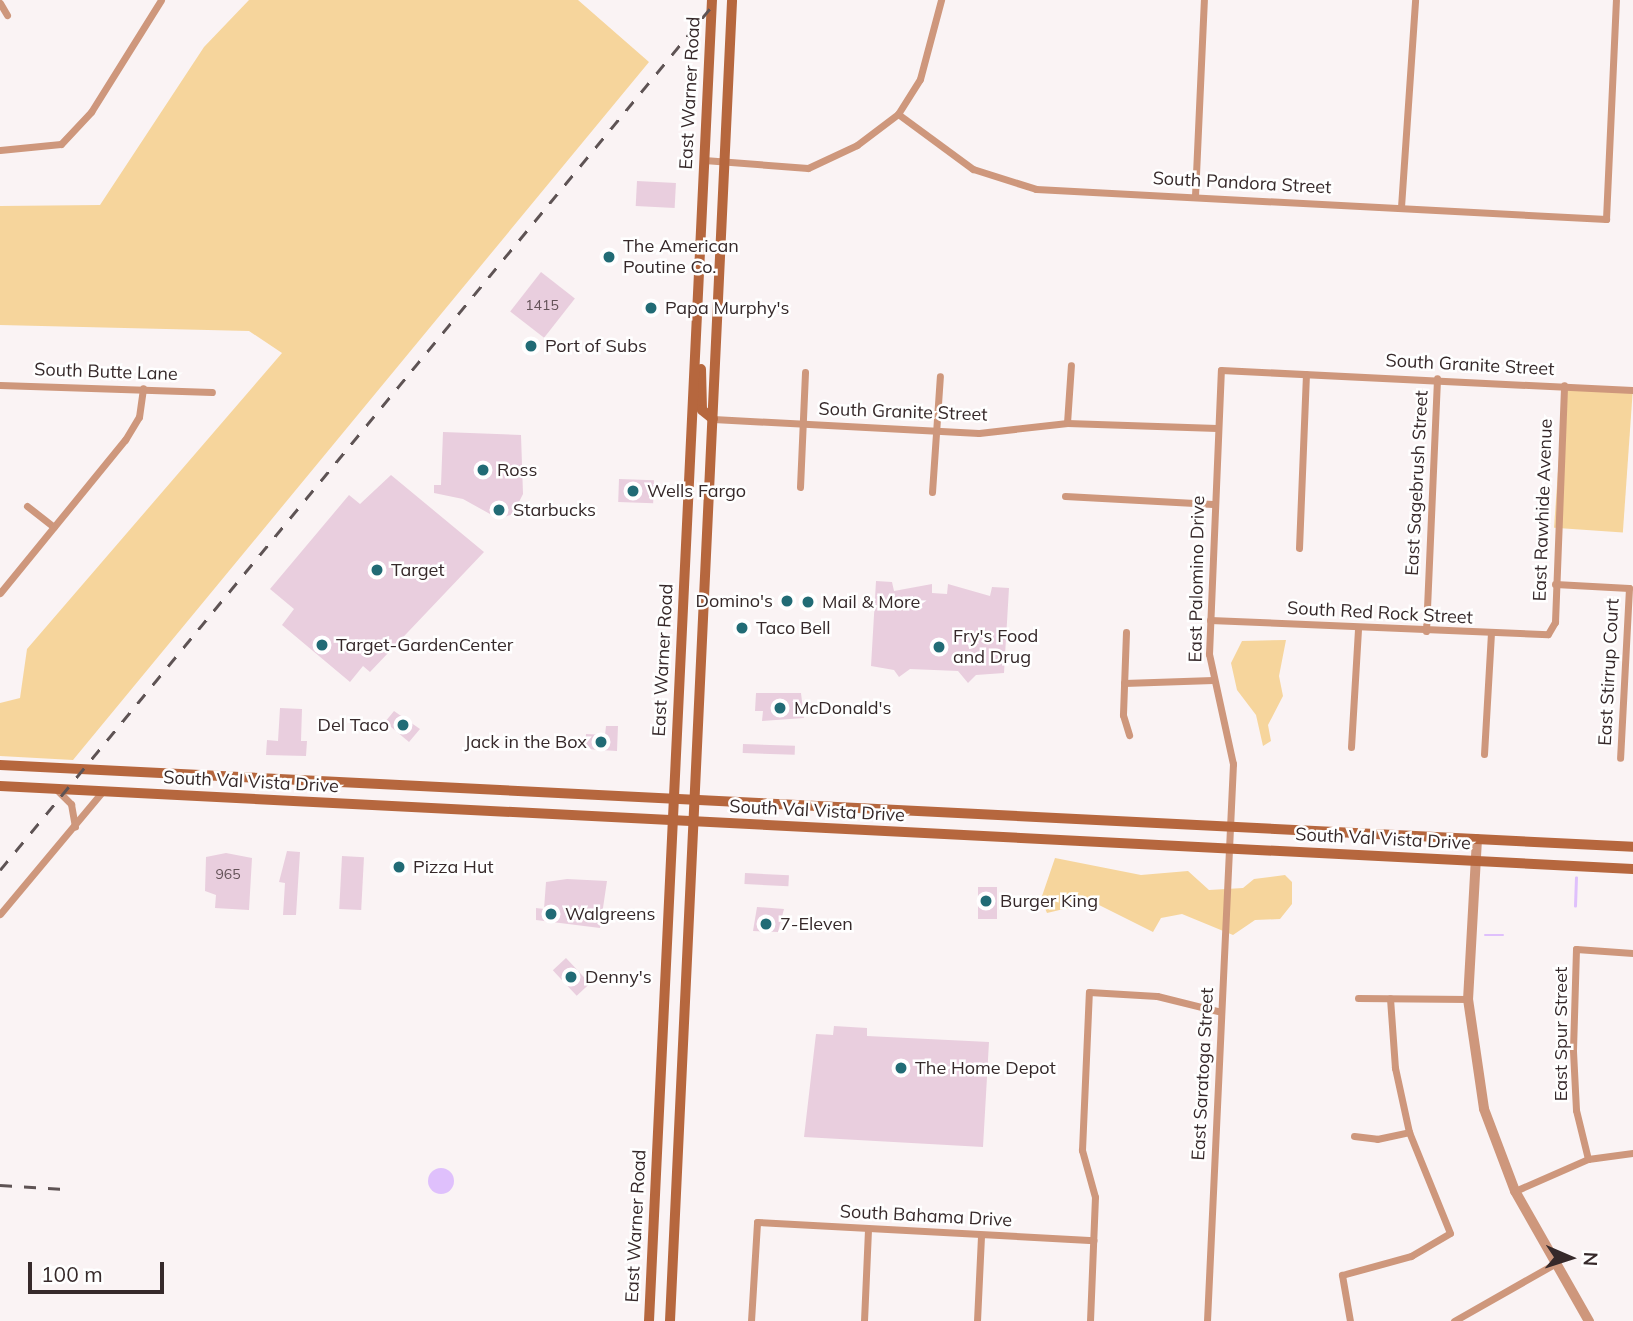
<!DOCTYPE html>
<html>
<head>
<meta charset="utf-8">
<style>
	body { margin:0 }
	#map { position:relative; width:1633px; height:1321px; overflow:hidden; background:#faf3f4; font-family:Mulish,sans-serif }
	div>[style] { position:absolute }
	[style*='--x'] { left:calc(var(--x)*1px); top:calc(var(--y)*1px); width:calc(var(--w)*1px); rotate:calc(var(--a)*1deg) }
	.green>* { inset:0; background:#f6d59c; transform-origin:0 0 }
	.water>* { inset:0; background:#dfc0fc }
	.round { border-radius:50% }
	.stream>* { height:2.5px; margin:-1.25px; padding:0 1.25px; transform-origin:1.25px; border-radius:1.25px; background:#dfc0fc }
	.building>* { inset:0; background:#e9cede; transform-origin:0 0 }
	.minor>* { height:7px; margin:-3.5px; padding:0 3.5px; transform-origin:3.5px; border-radius:3.5px; background:#ce977c }
	.tertiary>* { height:10px; margin:-5px; padding:0 5px; transform-origin:5px; border-radius:5px; background:#ce977c }
	.secondary>* { height:10px; margin:-5px; padding:0 5px; transform-origin:5px; border-radius:5px; background:#b6673e }
	.rail>* { height:2.5px; margin-top:-1.25px; transform-origin:0; background:repeating-linear-gradient(90deg,#5e5354 0 12px,transparent 0 24px) }
	.dots>* { width:19px; height:19px; translate:-50% -50%; box-sizing:border-box; border:4px solid #fff; border-radius:50% }
	span { translate:-50% -50%; white-space:nowrap; text-align:center; line-height:1.15; -webkit-text-stroke:5px #fff; paint-order:stroke }
	.number-label { font-size:14px; color:#635257 }
	.number-label span { -webkit-text-stroke-width:0 }
	.street-label { font-size:18px; color:#36292a }
	.poi-label { font-size:18px; color:#36292a }
	.left { translate:0 -50%; text-align:left }
	.right { translate:-100% -50%; text-align:right }
	.north { position:absolute; left:1535px; top:1223px; width:70px; height:70px; -webkit-text-stroke:5px #fff; paint-order:stroke; rotate:93deg; font-size:19px; font-weight:700; line-height:28px; text-align:center; color:#36292a }
	.north::after { content:''; display:block; margin:auto; width:24px; height:32px; background:#36292a; clip-path:polygon(50% 0,100% 100%,50% 72%,0 100%) }
	.scale { position:absolute; left:28px; top:1262px; width:136px; height:32px; box-sizing:border-box; border:4px solid #36292a; border-top:0; padding-left:9px; font-size:21px; line-height:24px; white-space:nowrap; color:#36292a; -webkit-text-stroke:5px #fff; paint-order:stroke }
</style>
</head>
<body>
<div id="map">
	<div class="green">
		<div style="clip-path:polygon(249px 0,578px 0,649px 62px,73px 760px,0 756px,0 703px,20px 698px,27px 649px,282px 353px,249px 331px,0 325px,0 206px,100px 205px,204px 47px)"></div>
		<div style="left:1564px;top:385px;width:69px;height:143px;rotate:4deg"></div>
		<div style="clip-path:polygon(1286px 640px,1279px 676px,1283px 696px,1268px 725px,1271px 741px,1263px 746px,1256px 715px,1237px 690px,1231px 663px,1242px 641px)"></div>
		<div style="clip-path:polygon(1055px 858px,1141px 875px,1188px 871px,1209px 890px,1243px 888px,1254px 879px,1285px 875px,1292px 882px,1292px 904px,1280px 919px,1255px 920px,1233px 935px,1182px 914px,1161px 918px,1153px 932px,1093px 902px,1047px 913px,1041px 899px)"></div>
	</div>
	<div class="water">
		<div class="round" style="left:428px;top:1168px;width:26px;height:26px"></div>
	</div>
	<div class="stream">
		<div style="--x:1575;--y:906;--w:28;--a:-88"></div>
		<div style="--x:1485;--y:935;--w:18;--a:0"></div>
	</div>
	<div class="building">
		<div style="left:637px;top:181px;width:39px;height:25px;rotate:3deg"></div>
		<div style="left:541px;top:272px;width:43px;height:50px;rotate:38deg"></div>
		<div style="clip-path:polygon(443px 432px,521px 435px,523px 494px,513px 514px,499px 519px,463px 499px,434px 493px,434px 485px,441px 485px)"></div>
		<div style="clip-path:polygon(391px 475px,484px 552px,370px 672px,363px 666px,350px 682px,282px 625px,294px 609px,270px 589px,349px 495px,360px 504px)"></div>
		<div style="left:619px;top:479px;width:35px;height:23px;rotate:2deg"></div>
		<div style="clip-path:polygon(876px 581px,892px 582px,894px 591px,932px 584px,932px 593px,947px 594px,948px 584px,990px 596px,992px 587px,1009px 588px,1004px 673px,976px 675px,968px 683px,958px 671px,910px 669px,899px 677px,894px 670px,871px 666px)"></div>
		<div style="clip-path:polygon(756px 693px,801px 693px,804px 718px,762px 721px,763px 711px,755px 711px)"></div>
		<div style="clip-path:polygon(280px 708px,302px 709px,301px 741px,307px 741px,306px 756px,266px 755px,267px 740px,278px 741px)"></div>
		<div style="clip-path:polygon(394px 711px,420px 729px,409px 742px,385px 722px)"></div>
		<div style="clip-path:polygon(606px 726px,618px 726px,617px 751px,585px 749px,586px 734px,605px 735px)"></div>
		<div style="left:743px;top:744px;width:52px;height:9px;rotate:2deg"></div>
		<div style="clip-path:polygon(287px 851px,300px 852px,296px 915px,283px 915px,285px 883px,279px 882px)"></div>
		<div style="clip-path:polygon(226px 853px,252px 858px,249px 910px,215px 908px,216px 895px,205px 891px,206px 857px)"></div>
		<div style="left:342px;top:856px;width:22px;height:53px;rotate:3deg"></div>
		<div style="left:745px;top:873px;width:44px;height:11px;rotate:3deg"></div>
		<div style="clip-path:polygon(567px 879px,607px 881px,600px 928px,536px 920px,536px 908px,544px 909px,546px 882px)"></div>
		<div style="left:978px;top:887px;width:19px;height:32px"></div>
		<div style="clip-path:polygon(757px 907px,784px 909px,778px 932px,753px 931px)"></div>
		<div style="left:566px;top:958px;width:35px;height:18px;rotate:47deg"></div>
		<div style="clip-path:polygon(834px 1026px,867px 1028px,867px 1036px,989px 1042px,983px 1147px,804px 1137px,816px 1034px,833px 1035px)"></div>
	</div>
	<div class="minor">
		<div style="--x:0;--y:3;--w:14;--a:60"></div>
		<div style="--x:898;--y:114;--w:93;--a:36.3"></div>
		<div style="--x:973;--y:169;--w:66;--a:17.6"></div>
		<div style="--x:1036;--y:189;--w:571;--a:3.01"></div>
		<div style="--x:1606;--y:219;--w:219;--a:-87.4"></div>
		<div style="--x:0;--y:150;--w:61;--a:-5.6"></div>
		<div style="--x:61;--y:144;--w:44;--a:-46.8"></div>
		<div style="--x:91;--y:112;--w:132;--a:-58"></div>
		<div style="--x:704;--y:160;--w:104;--a:4.4"></div>
		<div style="--x:808;--y:168;--w:54;--a:-25.1"></div>
		<div style="--x:857;--y:145;--w:51;--a:-37.1"></div>
		<div style="--x:898;--y:114;--w:41;--a:-57.8"></div>
		<div style="--x:920;--y:79;--w:82;--a:-75.1"></div>
		<div style="--x:1195;--y:196;--w:196;--a:-87.4"></div>
		<div style="--x:1401;--y:207;--w:207;--a:-86.1"></div>
		<div style="--x:0;--y:385;--w:212;--a:1.9"></div>
		<div style="--x:713;--y:419;--w:266;--a:3"></div>
		<div style="--x:979;--y:433;--w:89;--a:-6.5"></div>
		<div style="--x:1067;--y:423;--w:150;--a:1.9"></div>
		<div style="--x:1067;--y:423;--w:58;--a:-86.1"></div>
		<div style="--x:800;--y:487;--w:115;--a:-87.5"></div>
		<div style="--x:932;--y:492;--w:116;--a:-86.1"></div>
		<div style="--x:1065;--y:496;--w:148;--a:3.1"></div>
		<div style="--x:27;--y:506;--w:34;--a:38"></div>
		<div style="--x:1299;--y:548;--w:174;--a:-87.7"></div>
		<div style="--x:1555;--y:584;--w:74;--a:3.1"></div>
		<div style="--x:1629;--y:588;--w:170;--a:93"></div>
		<div style="--x:0;--y:593;--w:198;--a:-50.8"></div>
		<div style="--x:125;--y:440;--w:27;--a:-59"></div>
		<div style="--x:139;--y:417;--w:29;--a:-82"></div>
		<div style="--x:1210;--y:620;--w:338;--a:2.4"></div>
		<div style="--x:1548;--y:634;--w:14;--a:-60"></div>
		<div style="--x:1555;--y:622;--w:237;--a:-87.8"></div>
		<div style="--x:1426;--y:631;--w:253;--a:-87.5"></div>
		<div style="--x:1126;--y:632;--w:83;--a:92.1"></div>
		<div style="--x:1123;--y:715;--w:21;--a:73"></div>
		<div style="--x:1124;--y:683;--w:89;--a:-1.9"></div>
		<div style="--x:1351;--y:747;--w:119;--a:-86.6"></div>
		<div style="--x:1484;--y:754;--w:120;--a:-86.7"></div>
		<div style="--x:57;--y:790;--w:20;--a:45"></div>
		<div style="--x:71;--y:804;--w:23;--a:80"></div>
		<div style="--x:0;--y:914;--w:159;--a:-50.1"></div>
		<div style="--x:1358;--y:998;--w:110;--a:0.5"></div>
		<div style="--x:1354;--y:1136;--w:23;--a:7"></div>
		<div style="--x:1377;--y:1139;--w:33;--a:-12"></div>
		<div style="--x:1588;--y:1159;--w:50;--a:-103.8"></div>
		<div style="--x:1576;--y:1110;--w:60;--a:-92.9"></div>
		<div style="--x:1573;--y:1050;--w:101;--a:-88.3"></div>
		<div style="--x:1576;--y:949;--w:57;--a:4"></div>
		<div style="--x:1515;--y:1191;--w:80;--a:-23.7"></div>
		<div style="--x:1588;--y:1159;--w:45;--a:-7.6"></div>
		<div style="--x:751;--y:1321;--w:99;--a:-86.5"></div>
		<div style="--x:757;--y:1222;--w:337;--a:3.1"></div>
		<div style="--x:864;--y:1321;--w:92;--a:-87.5"></div>
		<div style="--x:977;--y:1321;--w:86;--a:-87.3"></div>
		<div style="--x:1090;--y:1321;--w:124;--a:-87.7"></div>
		<div style="--x:1095;--y:1197;--w:49;--a:-105.5"></div>
		<div style="--x:1082;--y:1150;--w:158;--a:-87.5"></div>
		<div style="--x:1089;--y:992;--w:68;--a:3.4"></div>
		<div style="--x:1157;--y:996;--w:66;--a:14"></div>
		<div style="--x:1207;--y:1321;--w:558;--a:-87.33"></div>
		<div style="--x:1233;--y:764;--w:113;--a:-102.3"></div>
		<div style="--x:1209;--y:654;--w:284;--a:-87.6"></div>
		<div style="--x:1221;--y:370;--w:412;--a:2.8"></div>
		<div style="--x:1350;--y:1321;--w:47;--a:-99.9"></div>
		<div style="--x:1342;--y:1275;--w:72;--a:-15.4"></div>
		<div style="--x:1411;--y:1256;--w:45;--a:-30.5"></div>
		<div style="--x:1450;--y:1233;--w:109;--a:-112.1"></div>
		<div style="--x:1409;--y:1132;--w:66;--a:-102.3"></div>
		<div style="--x:1395;--y:1068;--w:70;--a:-94.1"></div>
		<div style="--x:1454;--y:1321;--w:117;--a:-29.6"></div>
	</div>
	<div class="tertiary">
		<div style="--x:1477;--y:839;--w:160;--a:93.2"></div>
		<div style="--x:1468;--y:999;--w:111;--a:81.7"></div>
		<div style="--x:1484;--y:1109;--w:88;--a:69.3"></div>
		<div style="--x:1515;--y:1191;--w:150;--a:60.4"></div>
	</div>
	<div class="secondary">
		<div style="--x:701;--y:369;--w:41;--a:88.6"></div>
		<div style="--x:702;--y:410;--w:14;--a:39"></div>
		<div style="--x:0;--y:765;--w:1635;--a:2.87"></div>
		<div style="--x:0;--y:786;--w:1635;--a:2.91"></div>
		<div style="--x:649;--y:1321;--w:1323;--a:-87.27"></div>
		<div style="--x:670;--y:1321;--w:1322;--a:-87.31"></div>
	</div>
	<div class="rail">
		<div style="--x:0;--y:870;--w:1127;--a:-50.51"></div>
		<div style="--x:0;--y:1185;--w:64;--a:3.6"></div>
	</div>
	<div class="dots">
		<div style="left:609px;top:257px;background:#216b75"></div>
		<div style="left:651px;top:308px;background:#216b75"></div>
		<div style="left:531px;top:346px;background:#216b75"></div>
		<div style="left:483px;top:470px;background:#216b75"></div>
		<div style="left:633px;top:491px;background:#216b75"></div>
		<div style="left:499px;top:510px;background:#216b75"></div>
		<div style="left:377px;top:570px;background:#216b75"></div>
		<div style="left:787px;top:601px;background:#216b75"></div>
		<div style="left:808px;top:602px;background:#216b75"></div>
		<div style="left:742px;top:628px;background:#216b75"></div>
		<div style="left:322px;top:645px;background:#216b75"></div>
		<div style="left:939px;top:647px;background:#216b75"></div>
		<div style="left:780px;top:708px;background:#216b75"></div>
		<div style="left:403px;top:725px;background:#216b75"></div>
		<div style="left:601px;top:742px;background:#216b75"></div>
		<div style="left:399px;top:867px;background:#216b75"></div>
		<div style="left:986px;top:901px;background:#216b75"></div>
		<div style="left:551px;top:914px;background:#216b75"></div>
		<div style="left:766px;top:924px;background:#216b75"></div>
		<div style="left:571px;top:977px;background:#216b75"></div>
		<div style="left:901px;top:1068px;background:#216b75"></div>
	</div>
	<div class="number-label">
		<span style="left:542px;top:305px">1415</span>
		<span style="left:228px;top:874px">965</span>
	</div>
	<div class="street-label">
		<span style="left:690px;top:93px;rotate:-87deg">East Warner Road</span>
		<span style="left:1242px;top:183px;rotate:3deg">South Pandora Street</span>
		<span style="left:1470px;top:365px;rotate:3deg">South Granite Street</span>
		<span style="left:106px;top:372px;rotate:2deg">South Butte Lane</span>
		<span style="left:903px;top:412px;rotate:2deg">South Granite Street</span>
		<span style="left:1417px;top:483px;rotate:-87deg">East Sagebrush Street</span>
		<span style="left:1543px;top:510px;rotate:-88deg">East Rawhide Avenue</span>
		<span style="left:1197px;top:579px;rotate:-89deg">East Palomino Drive</span>
		<span style="left:1380px;top:613px;rotate:3deg">South Red Rock Street</span>
		<span style="left:663px;top:660px;rotate:-87deg">East Warner Road</span>
		<span style="left:1609px;top:672px;rotate:-87deg">East Stirrup Court</span>
		<span style="left:251px;top:782px;rotate:3deg">South Val Vista Drive</span>
		<span style="left:817px;top:811px;rotate:3deg">South Val Vista Drive</span>
		<span style="left:1383px;top:839px;rotate:3deg">South Val Vista Drive</span>
		<span style="left:1561px;top:1034px;rotate:-90deg">East Spur Street</span>
		<span style="left:1203px;top:1074px;rotate:-87deg">East Saratoga Street</span>
		<span style="left:926px;top:1216px;rotate:3deg">South Bahama Drive</span>
		<span style="left:636px;top:1226px;rotate:-87deg">East Warner Road</span>
	</div>
	<div class="poi-label">
		<span class="left" style="left:623px;top:257px">The American<br>Poutine Co.</span>
		<span class="left" style="left:665px;top:308px">Papa Murphy's</span>
		<span class="left" style="left:545px;top:346px">Port of Subs</span>
		<span class="left" style="left:497px;top:470px">Ross</span>
		<span class="left" style="left:647px;top:491px">Wells Fargo</span>
		<span class="left" style="left:513px;top:510px">Starbucks</span>
		<span class="left" style="left:391px;top:570px">Target</span>
		<span class="right" style="left:773px;top:601px">Domino's</span>
		<span class="left" style="left:822px;top:602px">Mail &amp; More</span>
		<span class="left" style="left:756px;top:628px">Taco Bell</span>
		<span class="left" style="left:953px;top:647px">Fry's Food<br>and Drug</span>
		<span class="left" style="left:336px;top:645px">Target-GardenCenter</span>
		<span class="left" style="left:794px;top:708px">McDonald's</span>
		<span class="right" style="left:389px;top:725px">Del Taco</span>
		<span class="right" style="left:587px;top:742px">Jack in the Box</span>
		<span class="left" style="left:413px;top:867px">Pizza Hut</span>
		<span class="left" style="left:1000px;top:901px">Burger King</span>
		<span class="left" style="left:565px;top:914px">Walgreens</span>
		<span class="left" style="left:780px;top:924px">7-Eleven</span>
		<span class="left" style="left:585px;top:977px">Denny's</span>
		<span class="left" style="left:915px;top:1068px">The Home Depot</span>
	</div>
	<div class="north">N</div>
	<div class="scale">100 m</div>
</div>
</body>
</html>
